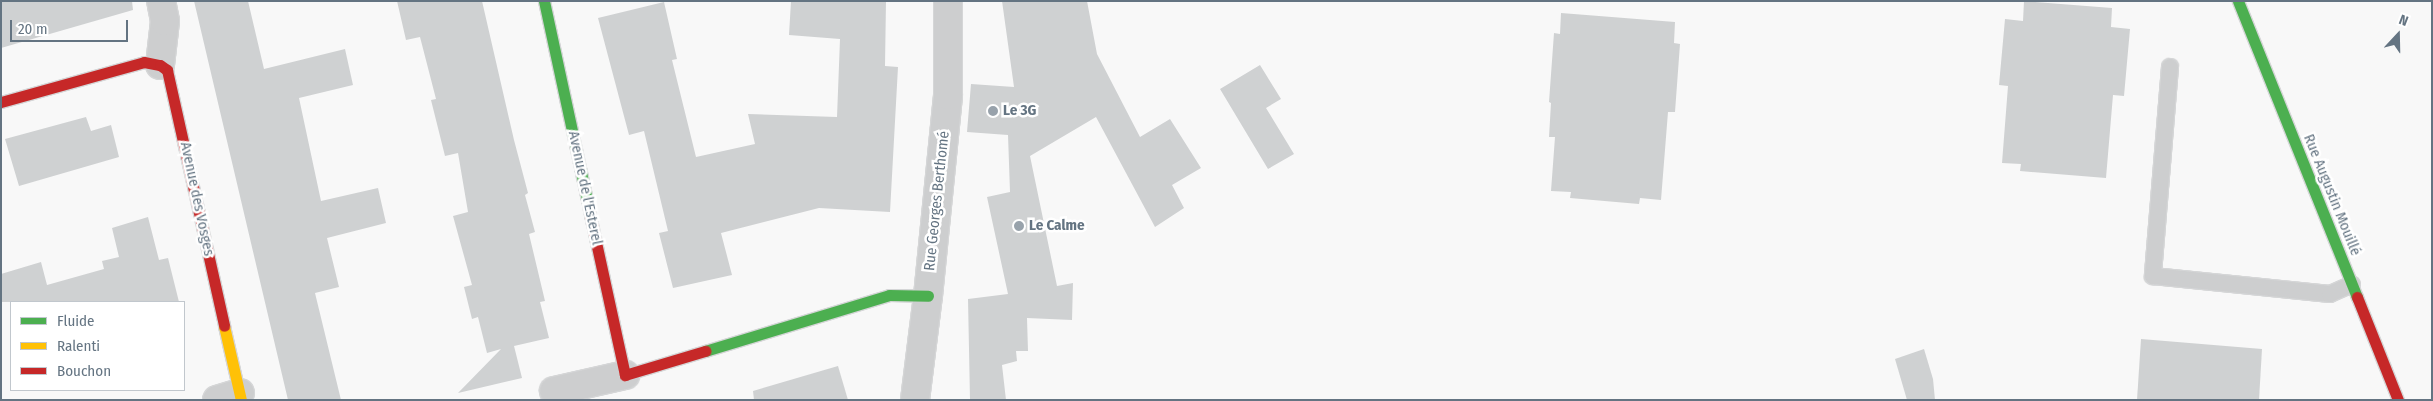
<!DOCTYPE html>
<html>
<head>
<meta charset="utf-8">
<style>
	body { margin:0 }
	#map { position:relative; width:2433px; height:401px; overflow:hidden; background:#f8f8f8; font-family:"Fira Sans Condensed",sans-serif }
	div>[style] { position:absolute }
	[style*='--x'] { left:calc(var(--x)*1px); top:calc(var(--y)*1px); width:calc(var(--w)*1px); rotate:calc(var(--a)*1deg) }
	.building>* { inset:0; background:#cfd1d2 }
	.roads { filter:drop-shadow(1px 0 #d5d6d7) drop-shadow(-1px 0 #d5d6d7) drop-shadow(0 1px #d5d6d7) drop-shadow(0 -1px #d5d6d7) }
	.lane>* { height:16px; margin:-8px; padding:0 8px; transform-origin:8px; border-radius:8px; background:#cdcecf }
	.street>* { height:28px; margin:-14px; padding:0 14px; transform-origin:14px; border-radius:14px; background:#cdcecf }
	.fast>* { height:11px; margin:-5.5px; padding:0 5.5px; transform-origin:5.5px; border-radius:5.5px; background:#4caf50 }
	.slow>* { height:11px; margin:-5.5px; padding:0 5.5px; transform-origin:5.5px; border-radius:5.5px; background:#ffc107 }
	.jam>* { height:11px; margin:-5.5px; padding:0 5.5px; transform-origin:5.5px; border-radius:5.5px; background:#c62828 }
	.dots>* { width:14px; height:14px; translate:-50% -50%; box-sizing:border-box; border:2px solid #fff; border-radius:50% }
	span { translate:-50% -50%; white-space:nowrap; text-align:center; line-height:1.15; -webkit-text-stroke:5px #fff; paint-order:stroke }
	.poi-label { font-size:15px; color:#647482; font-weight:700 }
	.left { translate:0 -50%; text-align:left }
	.street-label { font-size:15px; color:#647482 }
	.frame { position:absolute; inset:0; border:2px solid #647482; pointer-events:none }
	.legend { position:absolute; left:10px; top:301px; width:175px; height:90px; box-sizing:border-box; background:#fff; border:1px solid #c1c7cd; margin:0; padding:6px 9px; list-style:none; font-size:15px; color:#647482 }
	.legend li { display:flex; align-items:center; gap:10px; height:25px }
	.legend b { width:25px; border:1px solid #c1c7cd }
	.north { position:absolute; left:2373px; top:10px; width:50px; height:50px; -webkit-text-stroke:4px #fff; paint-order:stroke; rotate:21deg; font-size:14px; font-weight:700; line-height:20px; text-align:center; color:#647482 }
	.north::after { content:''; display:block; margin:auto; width:18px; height:22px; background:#647482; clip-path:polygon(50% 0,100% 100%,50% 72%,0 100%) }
	.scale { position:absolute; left:10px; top:20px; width:118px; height:22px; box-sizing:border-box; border:2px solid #647482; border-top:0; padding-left:6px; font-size:15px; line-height:18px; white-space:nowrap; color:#647482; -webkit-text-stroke:4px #fff; paint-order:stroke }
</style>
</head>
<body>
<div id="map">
	<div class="building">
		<div style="clip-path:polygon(1px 1px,132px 1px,133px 10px,1px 48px)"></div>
		<div style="clip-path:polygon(194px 1px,248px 1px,264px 69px,345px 49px,353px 85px,299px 98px,321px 201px,378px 188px,386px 223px,327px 238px,339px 287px,315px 293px,341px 400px,288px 400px)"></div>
		<div style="clip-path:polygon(397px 1px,482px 1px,514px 140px,528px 193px,525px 195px,535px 232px,529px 234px,545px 301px,540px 302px,549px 338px,514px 346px,522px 378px,458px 393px,501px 349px,487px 353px,478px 317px,472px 319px,464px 287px,472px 285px,453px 216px,468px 212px,458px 153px,445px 156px,431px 100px,436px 99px,420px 37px,406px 40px)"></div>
		<div style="clip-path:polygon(791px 1px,886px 1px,885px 66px,898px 67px,890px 212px,819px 208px,721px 233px,732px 275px,673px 288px,659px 233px,668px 231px,644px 131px,629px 135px,598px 18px,664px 2px,677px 59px,672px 60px,696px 157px,755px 144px,748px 114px,837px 117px,840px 39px,789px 35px)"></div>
		<div style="clip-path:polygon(1002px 1px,1087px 1px,1097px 54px,1140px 137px,1170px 119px,1201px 168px,1172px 185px,1184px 208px,1155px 227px,1096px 117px,1030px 156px,1057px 286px,1073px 283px,1072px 320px,1027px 318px,1028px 351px,1016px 351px,1017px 361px,1002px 365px,1006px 400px,970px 400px,968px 299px,1008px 294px,987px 197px,1010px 192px,1008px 135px,967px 132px,971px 84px,1014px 87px)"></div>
		<div style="clip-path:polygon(2024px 1px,2112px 8px,2111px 27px,2130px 29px,2124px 96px,2113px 95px,2106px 178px,2020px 171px,2021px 164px,2002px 163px,2008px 86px,1999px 85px,2005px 19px,2023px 21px)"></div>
		<div style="clip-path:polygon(1561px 13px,1675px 22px,1674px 43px,1680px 44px,1675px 112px,1668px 112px,1661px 200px,1640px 198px,1639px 204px,1570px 198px,1571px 192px,1551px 191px,1555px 137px,1549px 137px,1551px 103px,1549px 102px,1554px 33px,1560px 34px)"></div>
		<div style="clip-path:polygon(1260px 65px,1281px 99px,1266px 108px,1294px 154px,1268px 169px,1220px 89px)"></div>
		<div style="clip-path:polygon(86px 117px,91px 131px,111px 125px,119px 157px,19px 186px,5px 139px)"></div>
		<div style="clip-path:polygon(148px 217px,159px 260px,168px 258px,179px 302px,1px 302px,1px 274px,41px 262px,47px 285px,104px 269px,102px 261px,119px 257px,112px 228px)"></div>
		<div style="clip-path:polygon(2141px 339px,2262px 349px,2259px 400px,2137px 400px)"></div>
		<div style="clip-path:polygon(1924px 349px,1933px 379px,1935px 400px,1907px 400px,1895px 359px)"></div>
		<div style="clip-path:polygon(838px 366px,848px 400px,754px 400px,753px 391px)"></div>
	</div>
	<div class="roads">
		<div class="lane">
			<div style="--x:2170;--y:67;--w:210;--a:94.7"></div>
			<div style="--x:2153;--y:276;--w:178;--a:5.8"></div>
			<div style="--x:2330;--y:294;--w:24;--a:-24"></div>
		</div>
		<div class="street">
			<div style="--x:160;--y:65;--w:44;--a:-83.5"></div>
			<div style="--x:165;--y:21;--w:20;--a:-101"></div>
			<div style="--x:554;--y:391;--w:73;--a:-12.7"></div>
			<div style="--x:217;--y:400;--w:24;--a:-17"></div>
			<div style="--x:915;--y:400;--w:105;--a:-82.9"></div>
			<div style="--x:928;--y:296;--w:202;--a:-84.3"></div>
			<div style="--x:948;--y:95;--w:94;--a:-90"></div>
		</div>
		<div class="fast">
			<div style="--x:544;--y:1;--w:214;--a:77.8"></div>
			<div style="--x:2238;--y:1;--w:319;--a:68.1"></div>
			<div style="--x:705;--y:351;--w:192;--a:-16.9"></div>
			<div style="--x:889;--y:295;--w:39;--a:1"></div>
		</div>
		<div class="slow">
			<div style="--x:224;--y:326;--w:76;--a:77.1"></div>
		</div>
		<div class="jam">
			<div style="--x:1;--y:102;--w:148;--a:-15.6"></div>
			<div style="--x:144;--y:62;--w:16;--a:11"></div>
			<div style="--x:160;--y:65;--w:9;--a:36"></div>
			<div style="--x:167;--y:70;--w:262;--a:77.4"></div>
			<div style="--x:589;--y:210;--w:169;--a:77.7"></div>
			<div style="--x:625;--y:375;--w:84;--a:-16.7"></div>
			<div style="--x:2357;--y:297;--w:111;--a:68.3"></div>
		</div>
	</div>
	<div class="dots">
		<div style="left:993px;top:111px;background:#98a2ab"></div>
		<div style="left:1019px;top:226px;background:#98a2ab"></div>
	</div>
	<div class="poi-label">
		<span class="left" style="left:1003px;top:111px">Le 3G</span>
		<span class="left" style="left:1029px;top:226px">Le Calme</span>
	</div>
	<div class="street-label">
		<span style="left:585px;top:188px;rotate:78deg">Avenue de l'Esterel</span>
		<span style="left:2332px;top:195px;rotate:68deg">Rue Augustin Mouillé</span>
		<span style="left:197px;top:199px;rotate:78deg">Avenue des Vosges</span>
		<span style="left:937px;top:201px;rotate:-84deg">Rue Georges Berthomé</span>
	</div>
	<div class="frame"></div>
	<ul class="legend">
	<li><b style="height:6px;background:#4caf50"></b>Fluide</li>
	<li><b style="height:6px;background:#ffc107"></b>Ralenti</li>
	<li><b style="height:6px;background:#c62828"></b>Bouchon</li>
	</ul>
	<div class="north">N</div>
	<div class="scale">20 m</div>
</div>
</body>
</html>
